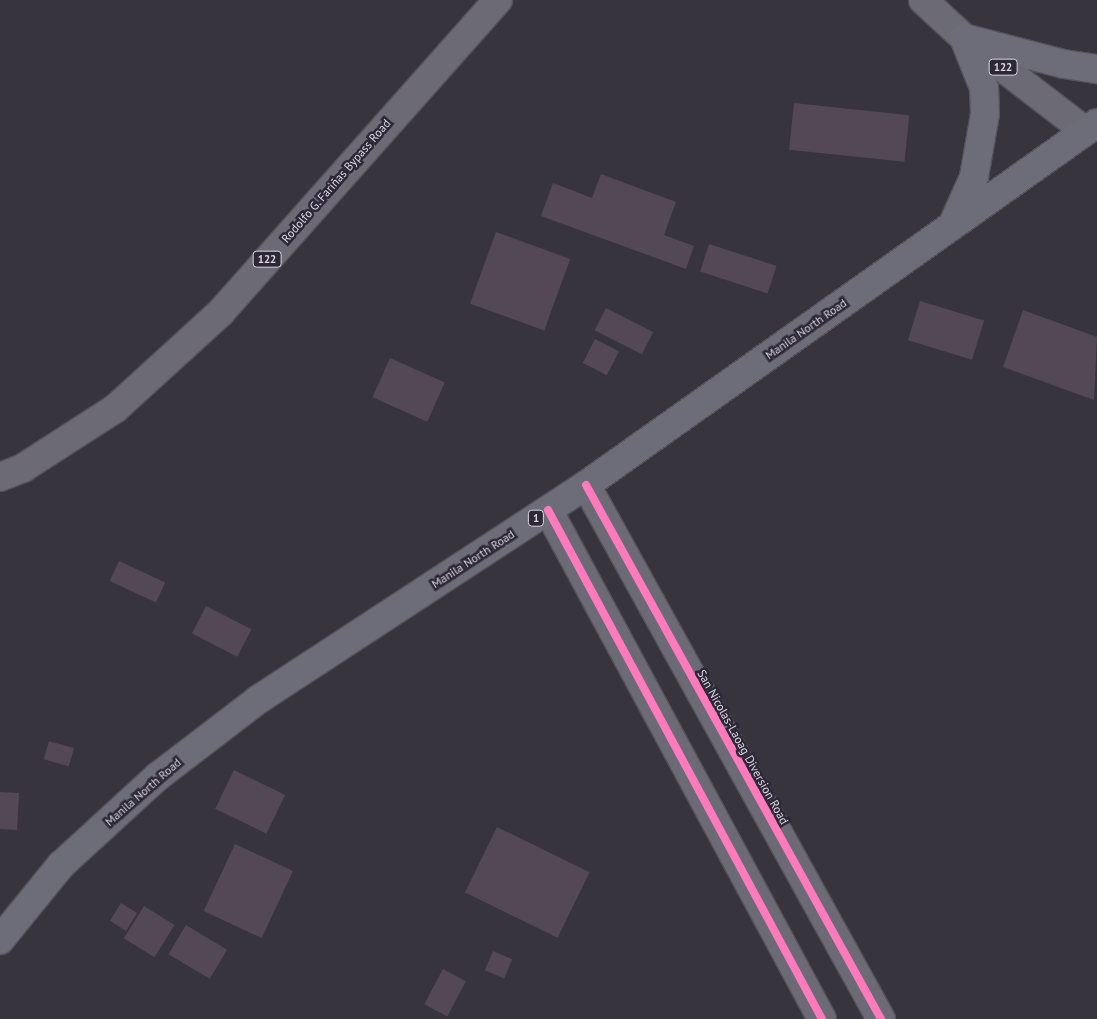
<!DOCTYPE html>
<html>
<head>
<meta charset="utf-8">
<style>
	body { margin:0 }
	#map { position:relative; width:1097px; height:1019px; overflow:hidden; background:#38343e; font-family:"PT Sans",sans-serif }
	div>[style] { position:absolute }
	[style*='--x'] { left:calc(var(--x)*1px); top:calc(var(--y)*1px); width:calc(var(--w)*1px); rotate:calc(var(--a)*1deg) }
	.building>* { inset:0; background:#534854; transform-origin:0 0 }
	.roads { filter:drop-shadow(1px 0 #55525a) drop-shadow(-1px 0 #55525a) drop-shadow(0 1px #55525a) drop-shadow(0 -1px #55525a) }
	.major>* { height:28px; margin:-14px; padding:0 14px; transform-origin:14px; border-radius:14px; background:#6b6a75 }
	.highway>* { height:28px; margin:-14px; padding:0 14px; transform-origin:14px; border-radius:14px; background:#6d6d7a }
	.cycleway>* { height:8px; margin:-4px; padding:0 4px; transform-origin:4px; border-radius:4px; background:#fd7abc }
	span { translate:-50% -50%; white-space:nowrap; text-align:center; line-height:1.15; -webkit-text-stroke:5px #2d2737; paint-order:stroke }
	.shield-label span { padding:1px 4px; background:#2d2737; border:1px solid; border-radius:4px; -webkit-text-stroke-width:0 }
	.shield-label { font-size:11px; color:#dad7e2; font-weight:700 }
	.street-label { font-size:12px; color:#dad7e2 }
</style>
</head>
<body>
<div id="map">
	<div class="building">
		<div style="left:794px;top:103px;width:116px;height:47px;rotate:6deg"></div>
		<div style="clip-path:polygon(601px 174px,676px 202px,664px 235px,694px 246px,686px 269px,541px 216px,553px 183px,592px 198px)"></div>
		<div style="left:496px;top:232px;width:79px;height:76px;rotate:20deg"></div>
		<div style="left:709px;top:244px;width:71px;height:29px;rotate:18deg"></div>
		<div style="left:920px;top:301px;width:67px;height:41px;rotate:17deg"></div>
		<div style="left:606px;top:308px;width:53px;height:25px;rotate:27deg"></div>
		<div style="clip-path:polygon(1023px 310px,1097px 337px,1094px 400px,1003px 367px)"></div>
		<div style="left:595px;top:339px;width:27px;height:27px;rotate:27deg"></div>
		<div style="left:390px;top:358px;width:60px;height:43px;rotate:24deg"></div>
		<div style="left:119px;top:561px;width:51px;height:22px;rotate:25deg"></div>
		<div style="left:206px;top:606px;width:51px;height:31px;rotate:27deg"></div>
		<div style="left:49px;top:741px;width:26px;height:19px;rotate:16deg"></div>
		<div style="left:234px;top:770px;width:57px;height:43px;rotate:26deg"></div>
		<div style="left:0;top:792px;width:19px;height:37px;rotate:3deg"></div>
		<div style="left:497px;top:827px;width:103px;height:73px;rotate:26deg"></div>
		<div style="left:235px;top:844px;width:64px;height:74px;rotate:25deg"></div>
		<div style="left:121px;top:903px;width:19px;height:21px;rotate:32deg"></div>
		<div style="left:144px;top:906px;width:36px;height:38px;rotate:32deg"></div>
		<div style="left:186px;top:925px;width:48px;height:34px;rotate:31deg"></div>
		<div style="left:493px;top:951px;width:21px;height:21px;rotate:23deg"></div>
		<div style="left:443px;top:969px;width:26px;height:40px;rotate:28deg"></div>
	</div>
	<div class="roads">
		<div class="major">
			<div style="--x:923;--y:0;--w:56;--a:42.8"></div>
			<div style="--x:964;--y:38;--w:153;--a:37.5"></div>
			<div style="--x:0;--y:477;--w:25;--a:-21"></div>
			<div style="--x:23;--y:468;--w:111;--a:-32.8"></div>
			<div style="--x:116;--y:408;--w:142;--a:-42.4"></div>
			<div style="--x:221;--y:312;--w:417;--a:-48.4"></div>
			<div style="--x:586;--y:485;--w:610;--a:61.08"></div>
			<div style="--x:548;--y:510;--w:578;--a:61.71"></div>
		</div>
		<div class="highway">
			<div style="--x:964;--y:38;--w:103;--a:14.6"></div>
			<div style="--x:1064;--y:64;--w:33;--a:9"></div>
			<div style="--x:952;--y:226;--w:54;--a:-65.8"></div>
			<div style="--x:974;--y:177;--w:64;--a:-80.1"></div>
			<div style="--x:985;--y:114;--w:26;--a:-92"></div>
			<div style="--x:984;--y:88;--w:54;--a:-111.8"></div>
			<div style="--x:0;--y:940;--w:97;--a:-50.9"></div>
			<div style="--x:61;--y:865;--w:130;--a:-42.5"></div>
			<div style="--x:157;--y:777;--w:128;--a:-37.4"></div>
			<div style="--x:259;--y:699;--w:391;--a:-33.2"></div>
			<div style="--x:586;--y:485;--w:626;--a:-35.31"></div>
		</div>
	</div>
	<div class="cycleway">
		<div style="--x:586;--y:485;--w:610;--a:61.08"></div>
		<div style="--x:548;--y:510;--w:578;--a:61.71"></div>
	</div>
	<div class="shield-label">
		<span style="left:1003px;top:67px">122</span>
		<span style="left:267px;top:259px">122</span>
		<span style="left:536px;top:518px">1</span>
	</div>
	<div class="street-label">
		<span style="left:336px;top:181px;rotate:-49deg">Rodolfo G. Fariñas Bypass Road</span>
		<span style="left:806px;top:329px;rotate:-35deg">Manila North Road</span>
		<span style="left:473px;top:559px;rotate:-33deg">Manila North Road</span>
		<span style="left:743px;top:747px;rotate:61deg">San Nicolas-Laoag Diversion Road</span>
		<span style="left:143px;top:792px;rotate:-41deg">Manila North Road</span>
	</div>
</div>
</body>
</html>
